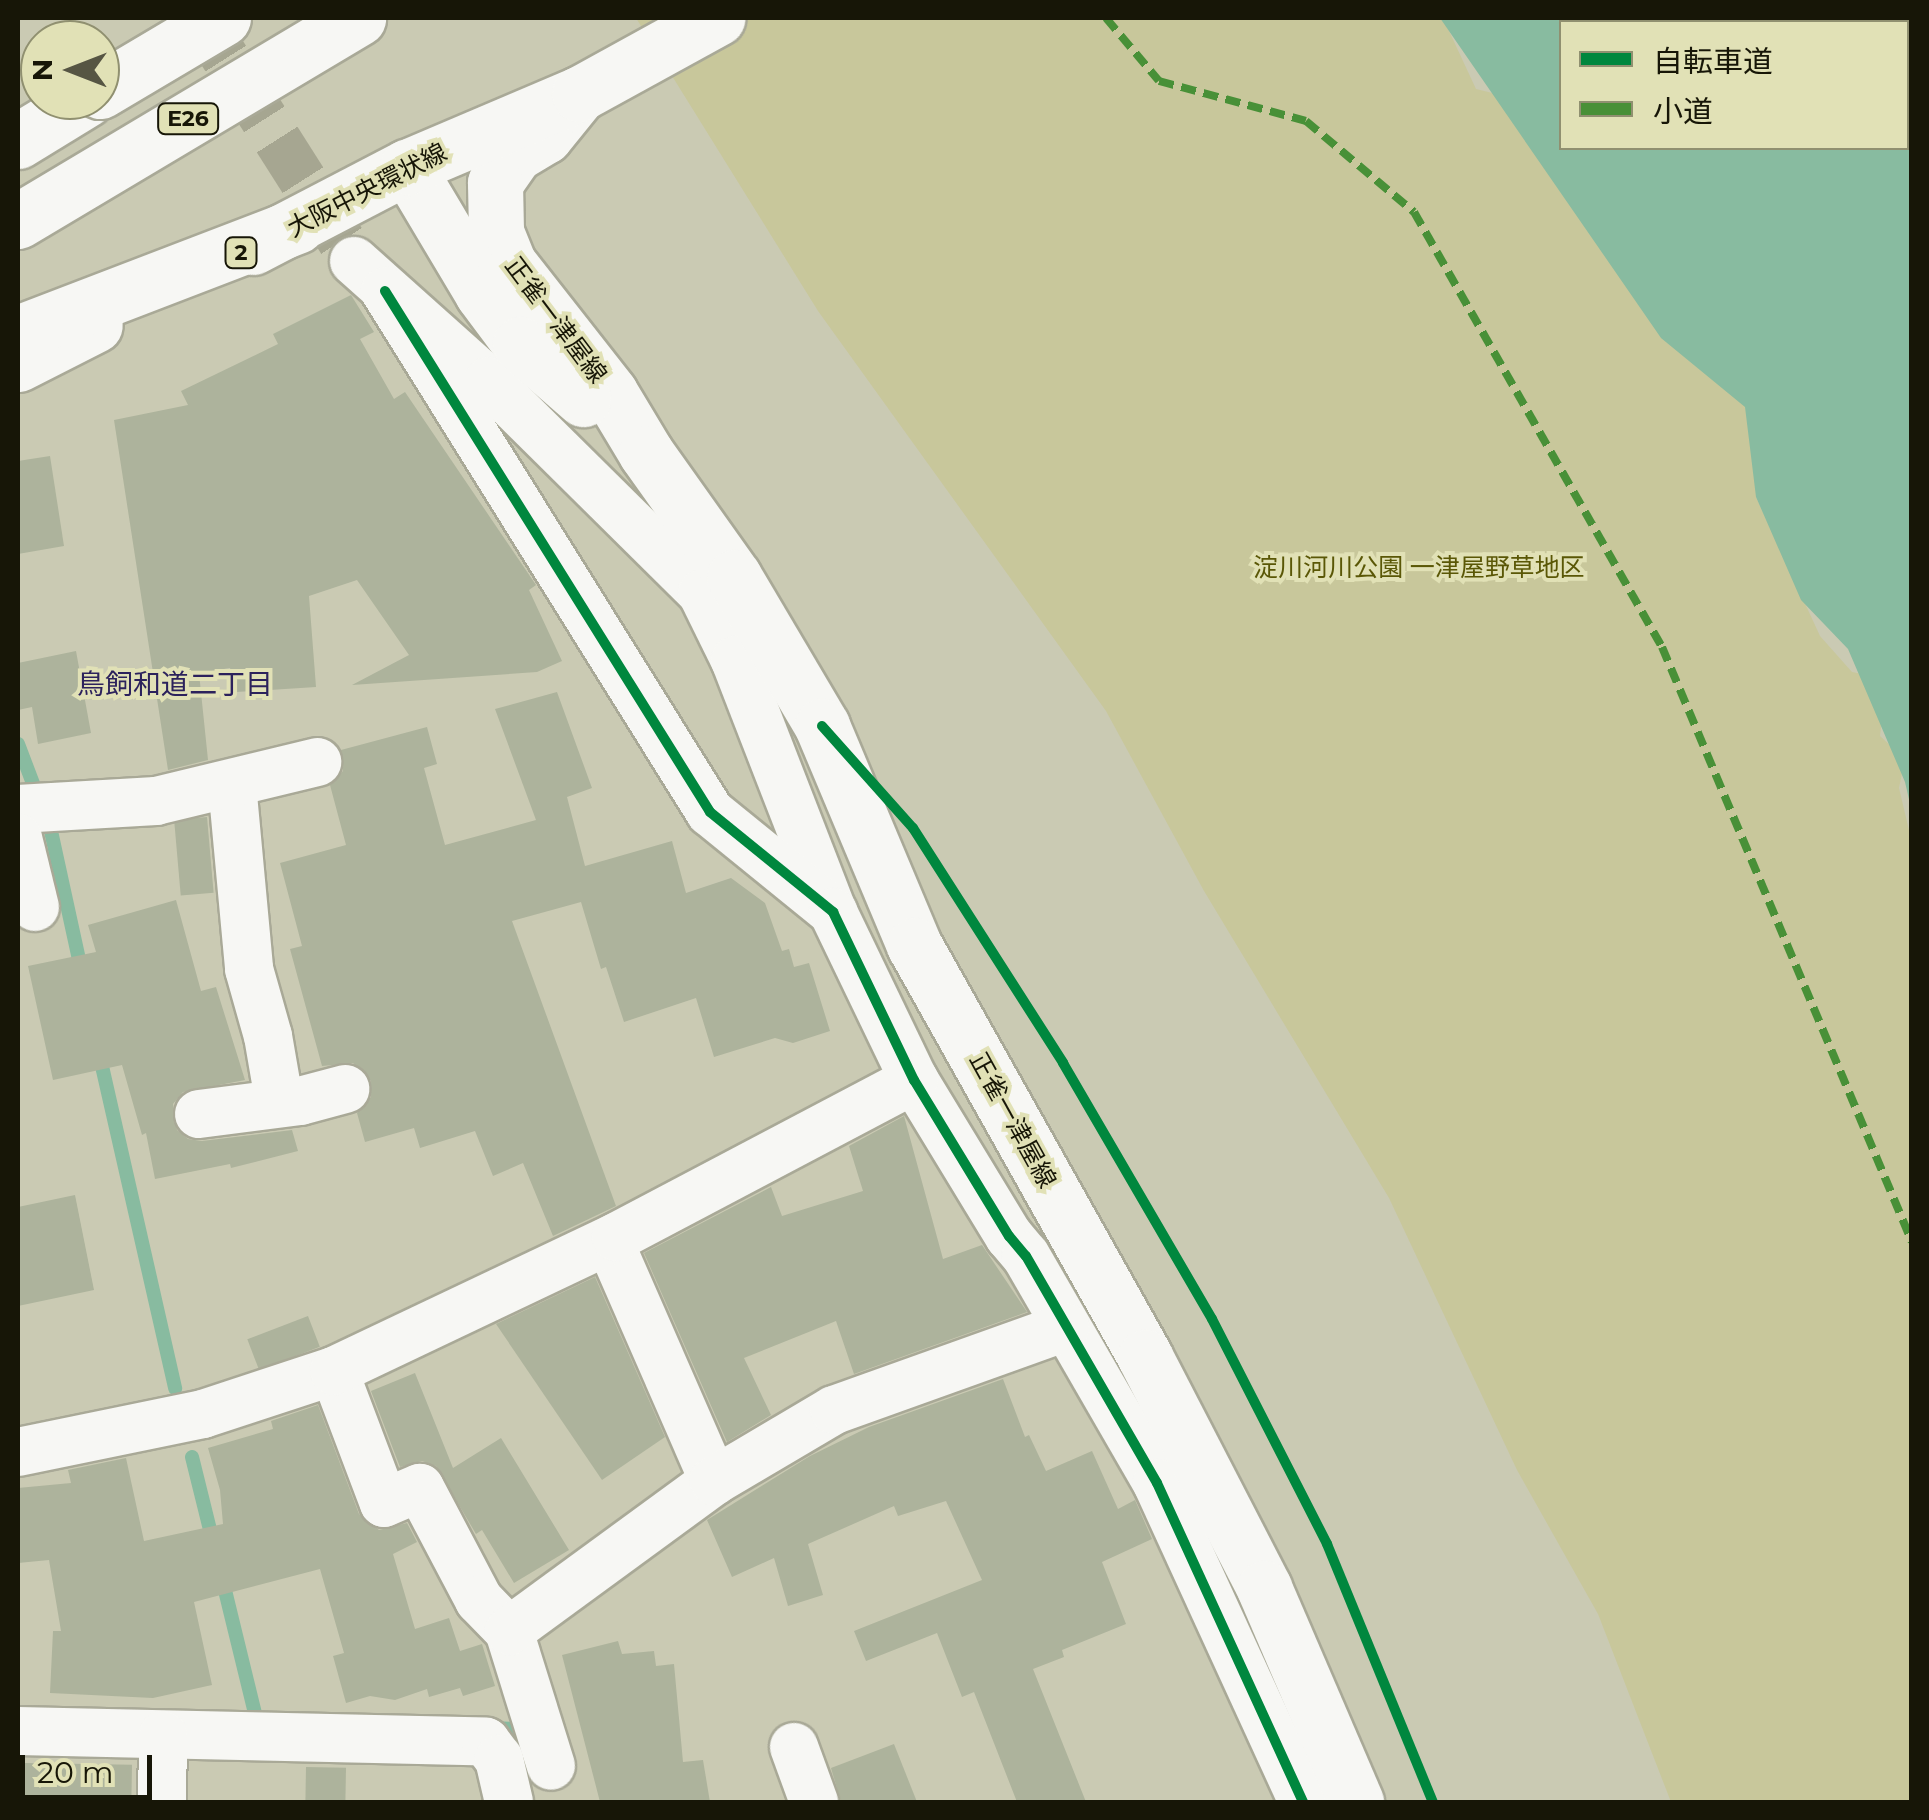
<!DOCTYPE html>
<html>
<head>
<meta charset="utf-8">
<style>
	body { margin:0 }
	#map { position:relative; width:1929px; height:1820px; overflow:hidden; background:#cacab3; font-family:Montserrat,"Noto Sans JP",sans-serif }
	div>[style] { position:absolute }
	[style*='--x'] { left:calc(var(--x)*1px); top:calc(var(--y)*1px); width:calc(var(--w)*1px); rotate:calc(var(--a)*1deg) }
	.green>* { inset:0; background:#c8c79b }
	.water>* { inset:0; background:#88bba0 }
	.stream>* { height:14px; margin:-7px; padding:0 7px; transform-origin:7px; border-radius:7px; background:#88bba0 }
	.building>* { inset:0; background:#adb39c; transform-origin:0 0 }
	.minor-tunnel>* { height:48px; margin-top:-24px; transform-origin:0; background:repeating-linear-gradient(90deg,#a6a691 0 48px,transparent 0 72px) }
	.roads { filter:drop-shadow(2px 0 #a9a997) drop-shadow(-2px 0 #a9a997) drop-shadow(0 2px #a9a997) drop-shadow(0 -2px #a9a997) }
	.minor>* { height:48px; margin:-24px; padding:0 24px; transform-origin:24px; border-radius:24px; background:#f7f7f4 }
	.major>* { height:55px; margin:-27.5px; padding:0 27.5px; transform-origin:27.5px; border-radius:27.5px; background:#f7f7f4 }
	.highway>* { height:55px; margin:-27.5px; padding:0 27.5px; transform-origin:27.5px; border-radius:27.5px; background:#f7f7f4 }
	.bridges { filter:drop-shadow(2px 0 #a9a997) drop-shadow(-2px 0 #a9a997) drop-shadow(0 2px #a9a997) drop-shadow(0 -2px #a9a997) }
	.highway-bridge>* { height:55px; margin:-27.5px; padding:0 27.5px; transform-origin:27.5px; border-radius:27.5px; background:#f7f7f4 }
	.quiet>* { height:8px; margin-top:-4px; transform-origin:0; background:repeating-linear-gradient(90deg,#489037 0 15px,transparent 0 23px) }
	.cycleway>* { height:10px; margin:-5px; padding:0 5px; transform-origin:5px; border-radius:5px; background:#00873e }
	span { translate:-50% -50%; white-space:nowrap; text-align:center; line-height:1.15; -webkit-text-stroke:8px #e1e1b6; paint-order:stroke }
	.shield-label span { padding:2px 8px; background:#e1e1b6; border:2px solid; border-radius:8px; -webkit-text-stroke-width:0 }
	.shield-label { font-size:22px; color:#171607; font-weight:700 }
	.street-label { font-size:25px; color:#171607 }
	.park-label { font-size:25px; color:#5a5706 }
	.neighbourhood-label { font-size:28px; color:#2c225c }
	.frame { position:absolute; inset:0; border:20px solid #171607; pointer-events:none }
	.legend { position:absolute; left:1559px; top:20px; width:350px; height:130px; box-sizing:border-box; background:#e1e1b6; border:2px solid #909070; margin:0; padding:12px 18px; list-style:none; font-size:30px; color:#171607 }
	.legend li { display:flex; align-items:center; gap:20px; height:50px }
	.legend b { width:50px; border:2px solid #909070 }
	.north { position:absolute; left:20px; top:20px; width:100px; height:100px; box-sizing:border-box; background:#e1e1b6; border:2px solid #909070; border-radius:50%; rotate:270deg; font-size:28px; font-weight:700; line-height:40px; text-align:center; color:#171607 }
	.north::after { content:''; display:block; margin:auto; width:35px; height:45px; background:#565543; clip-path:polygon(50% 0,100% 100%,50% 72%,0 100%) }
	.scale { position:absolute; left:20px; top:1755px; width:132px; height:45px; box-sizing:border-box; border:5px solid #171607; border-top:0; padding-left:12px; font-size:30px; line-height:35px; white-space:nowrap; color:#171607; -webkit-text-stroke:8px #e1e1b6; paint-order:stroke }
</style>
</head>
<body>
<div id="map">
	<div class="green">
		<div style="clip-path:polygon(636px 18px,1443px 18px,1476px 89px,1525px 101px,1755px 407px,1756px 497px,1820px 636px,1852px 672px,1878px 677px,1883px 710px,1880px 736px,1905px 759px,1899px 788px,1912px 843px,1911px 1802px,1671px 1802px,1598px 1614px,1517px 1470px,1389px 1198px,1204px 891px,1106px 711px,818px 311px)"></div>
	</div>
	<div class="water">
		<div style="clip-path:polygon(evenodd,1440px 18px,1911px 18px,1911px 808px,1905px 782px,1848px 649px,1801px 600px,1756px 497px,1745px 407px,1661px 338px,1440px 18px,1562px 22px,1906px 22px,1906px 148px,1562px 148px,1562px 22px)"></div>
	</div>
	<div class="stream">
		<div style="--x:18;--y:744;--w:93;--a:69.2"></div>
		<div style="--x:51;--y:831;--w:145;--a:77.7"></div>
		<div style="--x:99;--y:1053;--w:344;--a:77.2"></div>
		<div style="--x:192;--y:1457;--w:88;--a:76.1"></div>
		<div style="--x:222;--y:1578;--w:144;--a:76.3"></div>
		<div style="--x:488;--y:1728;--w:24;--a:2"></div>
		<div style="--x:512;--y:1729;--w:30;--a:76"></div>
	</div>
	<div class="building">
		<div style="clip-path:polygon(351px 295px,374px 332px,360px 339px,394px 399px,405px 392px,536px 585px,529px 590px,562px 661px,537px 672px,352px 685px,409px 655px,357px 580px,309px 596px,316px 687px,236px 692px,230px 668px,199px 673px,208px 760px,168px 770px,114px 420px,188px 405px,181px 391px,278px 344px,273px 334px)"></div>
		<div style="clip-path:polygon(50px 456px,64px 546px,18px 554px,18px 461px)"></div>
		<div style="clip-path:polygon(76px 651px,91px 733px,38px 744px,32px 707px,18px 710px,18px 663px)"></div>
		<div style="clip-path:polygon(557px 692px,592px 788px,567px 797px,585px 866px,672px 841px,686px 893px,731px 878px,765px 903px,782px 951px,789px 949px,794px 967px,809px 963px,830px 1031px,793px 1043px,775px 1038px,714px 1057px,696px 998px,624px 1022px,606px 967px,601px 969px,581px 902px,512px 921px,616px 1206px,553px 1236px,523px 1163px,493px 1176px,475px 1131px,420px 1148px,414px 1128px,365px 1142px,357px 1113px,371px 1097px,371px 1081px,353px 1063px,322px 1066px,290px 949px,302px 946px,280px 863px,346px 845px,330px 785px,343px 771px,341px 750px,427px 727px,437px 764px,424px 768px,445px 845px,536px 820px,495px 709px)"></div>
		<div style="left:207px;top:817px;width:76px;height:33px;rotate:85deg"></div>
		<div style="clip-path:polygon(176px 900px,201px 991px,216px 987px,245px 1080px,183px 1092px,173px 1104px,177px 1130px,188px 1139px,202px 1141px,292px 1130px,298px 1151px,231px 1168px,230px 1164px,155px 1179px,146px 1133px,142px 1135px,122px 1065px,53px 1080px,28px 966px,96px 952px,88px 925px)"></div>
		<div style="clip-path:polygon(904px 1116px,943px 1259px,982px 1245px,1027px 1312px,854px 1374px,836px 1321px,744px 1358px,771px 1415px,727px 1442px,644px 1253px,771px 1187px,782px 1216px,863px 1191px,849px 1146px)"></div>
		<div style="clip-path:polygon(75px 1195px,94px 1290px,18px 1306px,18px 1207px)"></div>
		<div style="clip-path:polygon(595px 1277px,665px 1437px,602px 1480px,496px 1324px)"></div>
		<div style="left:308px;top:1316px;width:33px;height:65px;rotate:69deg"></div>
		<div style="clip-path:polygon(415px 1373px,453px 1468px,501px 1438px,569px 1550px,514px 1583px,482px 1530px,476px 1534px,436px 1466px,422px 1461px,400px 1467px,371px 1391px)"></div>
		<div style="clip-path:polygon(1003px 1379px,1025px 1437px,1029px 1435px,1046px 1471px,1092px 1451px,1118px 1509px,1135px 1500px,1152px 1539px,1102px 1562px,1126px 1624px,1062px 1650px,1064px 1657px,1033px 1669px,1086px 1802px,1017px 1802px,974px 1692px,962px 1697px,937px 1633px,866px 1661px,854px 1631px,982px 1580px,946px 1501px,898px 1516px,894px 1506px,808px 1544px,823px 1595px,788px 1606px,774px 1558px,732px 1577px,707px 1520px,810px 1456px,869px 1427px)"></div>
		<div style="clip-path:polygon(318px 1405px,359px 1514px,379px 1530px,407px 1523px,417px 1542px,393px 1554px,415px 1629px,449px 1618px,460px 1651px,482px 1644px,495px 1686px,463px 1696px,460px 1688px,429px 1697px,427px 1689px,395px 1700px,370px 1696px,346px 1703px,333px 1656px,344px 1653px,320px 1569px,194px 1602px,212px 1685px,153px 1698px,50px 1693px,53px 1631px,61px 1631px,49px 1560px,18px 1563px,18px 1488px,71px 1483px,68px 1470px,126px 1458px,144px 1541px,223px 1524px,220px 1490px,208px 1448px,273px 1429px,271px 1421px)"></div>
		<div style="clip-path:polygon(618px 1641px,622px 1654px,654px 1651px,656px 1666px,674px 1664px,683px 1762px,703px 1760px,710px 1802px,600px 1802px,562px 1655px)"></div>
		<div style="clip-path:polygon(894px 1744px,917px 1802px,841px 1802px,831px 1768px)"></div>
		<div style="left:25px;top:1763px;width:107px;height:39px;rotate:1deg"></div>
		<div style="left:306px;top:1767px;width:40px;height:35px;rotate:1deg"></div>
	</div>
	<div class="minor-tunnel">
		<div style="--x:200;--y:18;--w:288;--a:57.6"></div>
	</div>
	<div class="roads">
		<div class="minor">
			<div style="--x:354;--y:261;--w:180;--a:41.8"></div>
			<div style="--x:488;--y:381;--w:301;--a:44.7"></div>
			<div style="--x:702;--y:593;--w:75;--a:63.8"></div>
			<div style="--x:735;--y:660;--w:265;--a:68.8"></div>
			<div style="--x:385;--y:291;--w:614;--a:58.04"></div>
			<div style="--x:710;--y:812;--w:159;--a:39.1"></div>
			<div style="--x:833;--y:912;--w:187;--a:64.3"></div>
			<div style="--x:914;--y:1080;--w:183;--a:58.7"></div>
			<div style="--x:1009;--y:1236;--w:26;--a:50"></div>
			<div style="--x:1026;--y:1256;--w:262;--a:60"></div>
			<div style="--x:1157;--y:1483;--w:351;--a:65.4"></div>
			<div style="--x:232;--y:784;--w:186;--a:84.7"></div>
			<div style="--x:249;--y:969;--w:70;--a:74.2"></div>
			<div style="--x:268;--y:1036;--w:65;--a:80.2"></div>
			<div style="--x:18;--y:809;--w:138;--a:-3.3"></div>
			<div style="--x:156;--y:801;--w:166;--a:-13.6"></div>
			<div style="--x:18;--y:838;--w:71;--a:76.2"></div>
			<div style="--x:199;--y:1114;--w:102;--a:-7.3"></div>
			<div style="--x:300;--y:1101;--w:47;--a:-14.9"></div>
			<div style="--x:609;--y:1241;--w:262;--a:66.4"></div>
			<div style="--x:334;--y:1371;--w:141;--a:69.3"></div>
			<div style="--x:384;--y:1503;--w:39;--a:-23"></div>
			<div style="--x:420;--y:1488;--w:127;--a:62.2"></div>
			<div style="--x:479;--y:1600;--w:43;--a:45.9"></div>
			<div style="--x:509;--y:1631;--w:141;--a:72.7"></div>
			<div style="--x:18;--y:1452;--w:189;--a:-11.6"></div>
			<div style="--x:203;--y:1414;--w:138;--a:-18.2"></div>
			<div style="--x:334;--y:1371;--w:312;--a:-25.4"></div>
			<div style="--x:616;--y:1237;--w:337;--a:-27.8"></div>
			<div style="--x:509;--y:1631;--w:254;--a:-36.2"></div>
			<div style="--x:714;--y:1481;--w:139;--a:-30.6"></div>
			<div style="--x:834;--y:1410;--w:246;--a:-19.7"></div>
			<div style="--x:18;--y:1731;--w:468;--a:1.3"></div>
			<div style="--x:486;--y:1742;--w:21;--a:53"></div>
			<div style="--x:499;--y:1759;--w:44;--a:76.9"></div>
			<div style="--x:794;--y:1747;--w:59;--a:70"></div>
			<div style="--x:162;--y:1802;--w:67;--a:-89.1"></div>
		</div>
		<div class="major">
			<div style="--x:579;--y:94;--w:54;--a:129"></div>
			<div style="--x:545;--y:136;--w:35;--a:149"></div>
			<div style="--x:515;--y:154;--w:35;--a:125"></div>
			<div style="--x:495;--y:183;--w:49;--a:88.8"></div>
			<div style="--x:496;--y:232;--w:35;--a:68"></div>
			<div style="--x:509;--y:264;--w:164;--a:51.9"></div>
			<div style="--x:610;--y:393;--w:70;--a:59"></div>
			<div style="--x:646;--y:453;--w:152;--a:54.6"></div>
			<div style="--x:734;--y:577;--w:173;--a:59.4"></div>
			<div style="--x:822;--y:726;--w:238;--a:67.2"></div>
			<div style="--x:914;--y:945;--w:472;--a:60.7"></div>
			<div style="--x:1145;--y:1357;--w:260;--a:62.7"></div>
			<div style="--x:1264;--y:1588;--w:233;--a:66.7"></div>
			<div style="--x:407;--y:167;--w:147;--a:59.2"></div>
			<div style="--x:482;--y:293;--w:64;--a:53.3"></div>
			<div style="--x:520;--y:344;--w:84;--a:41.1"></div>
			<div style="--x:253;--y:247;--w:174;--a:-27.5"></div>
			<div style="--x:407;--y:167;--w:187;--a:-23"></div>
			<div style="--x:579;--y:94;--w:158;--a:-28.8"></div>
			<div style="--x:18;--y:364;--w:86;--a:-26.9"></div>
		</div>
		<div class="highway">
			<div style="--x:18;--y:141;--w:79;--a:-31.5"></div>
			<div style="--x:18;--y:333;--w:299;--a:-21"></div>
		</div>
	</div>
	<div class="bridges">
		<div class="highway-bridge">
			<div style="--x:100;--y:91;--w:143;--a:-30.7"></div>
			<div style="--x:18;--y:221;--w:396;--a:-30.8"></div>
		</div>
	</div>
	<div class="quiet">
		<div style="--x:1106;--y:18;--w:82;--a:49.9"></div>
		<div style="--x:1159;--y:81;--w:152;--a:15.2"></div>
		<div style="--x:1306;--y:121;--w:141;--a:40.1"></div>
		<div style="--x:1414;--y:212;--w:501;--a:60.31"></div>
		<div style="--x:1662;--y:647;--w:645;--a:67.21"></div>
	</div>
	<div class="cycleway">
		<div style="--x:385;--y:291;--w:614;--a:58.04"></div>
		<div style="--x:710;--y:812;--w:159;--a:39.1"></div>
		<div style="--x:833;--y:912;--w:187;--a:64.3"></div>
		<div style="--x:914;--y:1080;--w:183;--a:58.7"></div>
		<div style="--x:1009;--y:1236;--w:26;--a:50"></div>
		<div style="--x:1026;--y:1256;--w:262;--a:60"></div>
		<div style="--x:1157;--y:1483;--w:351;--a:65.4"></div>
		<div style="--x:822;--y:726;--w:137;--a:48.3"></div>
		<div style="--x:913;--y:828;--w:279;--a:57.4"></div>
		<div style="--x:1063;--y:1063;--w:296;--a:59.8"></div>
		<div style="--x:1212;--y:1319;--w:253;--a:62.9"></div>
		<div style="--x:1327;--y:1544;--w:279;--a:67.7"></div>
	</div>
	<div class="shield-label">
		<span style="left:188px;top:119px">E26</span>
		<span style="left:241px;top:253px">2</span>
	</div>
	<div class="street-label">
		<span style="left:367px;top:190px;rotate:-27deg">大阪中央環状線</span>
		<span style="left:556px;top:320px;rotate:53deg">正雀一津屋線</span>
		<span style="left:1013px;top:1120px;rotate:61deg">正雀一津屋線</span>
	</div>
	<div class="park-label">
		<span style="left:1419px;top:567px">淀川河川公園 一津屋野草地区</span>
	</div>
	<div class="neighbourhood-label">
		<span style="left:175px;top:684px">鳥飼和道二丁目</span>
	</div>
	<div class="frame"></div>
	<ul class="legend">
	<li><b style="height:12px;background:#00873e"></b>自転車道</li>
	<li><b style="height:12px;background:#489037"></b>小道</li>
	</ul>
	<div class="north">N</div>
	<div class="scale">20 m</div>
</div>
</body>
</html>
